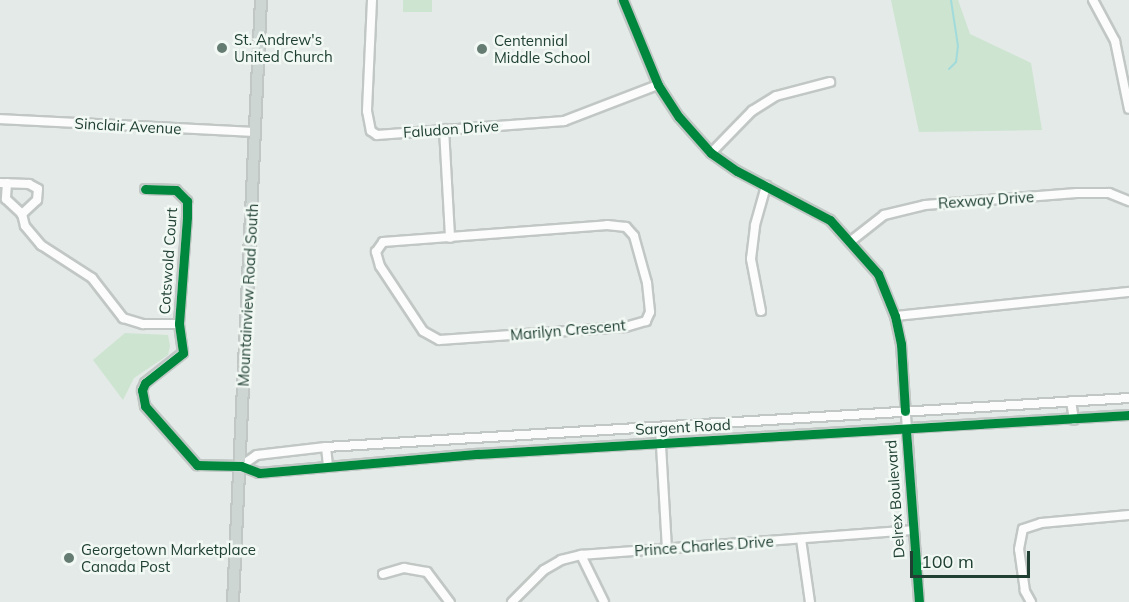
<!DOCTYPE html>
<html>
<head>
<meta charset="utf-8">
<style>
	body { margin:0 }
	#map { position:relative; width:1129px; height:602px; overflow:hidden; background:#e4eae7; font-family:Mulish,sans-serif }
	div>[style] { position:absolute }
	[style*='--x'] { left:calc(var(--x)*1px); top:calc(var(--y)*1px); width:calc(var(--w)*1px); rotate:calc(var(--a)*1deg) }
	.green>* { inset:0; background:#cce4d0; transform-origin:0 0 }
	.stream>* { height:2px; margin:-1px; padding:0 1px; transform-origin:1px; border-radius:1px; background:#a2dbdc }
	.roads { filter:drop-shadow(2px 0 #c1c7c4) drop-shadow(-2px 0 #c1c7c4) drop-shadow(0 2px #c1c7c4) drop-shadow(0 -2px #c1c7c4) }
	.minor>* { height:8px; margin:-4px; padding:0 4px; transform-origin:4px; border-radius:4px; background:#fbfcfb }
	.major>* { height:10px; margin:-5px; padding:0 5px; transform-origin:5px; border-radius:5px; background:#cdd6d3 }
	.cycleway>* { height:9px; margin:-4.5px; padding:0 4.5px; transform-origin:4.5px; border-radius:4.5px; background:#00873e }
	.dots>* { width:16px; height:16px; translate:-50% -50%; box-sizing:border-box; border:3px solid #f2f9f5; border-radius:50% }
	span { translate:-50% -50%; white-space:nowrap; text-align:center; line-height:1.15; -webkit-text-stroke:5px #f2f9f5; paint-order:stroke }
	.poi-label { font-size:15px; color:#204033 }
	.left { translate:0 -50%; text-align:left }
	.street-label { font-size:15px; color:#204033 }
	.scale { position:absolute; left:910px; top:551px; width:120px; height:27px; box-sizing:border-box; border:3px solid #204033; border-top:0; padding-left:8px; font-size:18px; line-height:21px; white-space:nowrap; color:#204033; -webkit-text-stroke:4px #f2f9f5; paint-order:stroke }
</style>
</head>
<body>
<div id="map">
	<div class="green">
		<div style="left:403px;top:0;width:29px;height:12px"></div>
		<div style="clip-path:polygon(891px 0,958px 0,970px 34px,1031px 63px,1042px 130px,919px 132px)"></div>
		<div style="clip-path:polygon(125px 333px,168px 335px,170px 346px,168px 355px,134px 378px,123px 400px,93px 360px)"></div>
	</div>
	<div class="stream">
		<div style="--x:949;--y:69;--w:10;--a:-45"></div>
		<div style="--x:956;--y:62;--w:16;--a:-83"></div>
		<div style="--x:958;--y:46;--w:47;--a:-98.7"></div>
	</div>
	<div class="roads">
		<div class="minor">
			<div style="--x:372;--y:0;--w:111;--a:92.6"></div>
			<div style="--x:367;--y:111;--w:20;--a:79"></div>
			<div style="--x:371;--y:131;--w:7;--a:34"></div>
			<div style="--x:377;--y:135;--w:188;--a:-4.3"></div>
			<div style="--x:564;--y:121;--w:101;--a:-21"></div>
			<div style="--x:623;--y:0;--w:92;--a:67.6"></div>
			<div style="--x:658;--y:85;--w:38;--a:57"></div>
			<div style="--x:679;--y:117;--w:48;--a:48.4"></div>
			<div style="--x:711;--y:153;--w:32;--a:35"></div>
			<div style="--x:737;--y:171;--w:105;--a:27.8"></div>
			<div style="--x:830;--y:220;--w:72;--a:48.4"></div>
			<div style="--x:878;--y:274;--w:45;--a:68"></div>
			<div style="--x:895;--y:316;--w:29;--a:78"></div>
			<div style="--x:901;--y:344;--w:259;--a:86"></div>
			<div style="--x:1093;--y:0;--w:47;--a:61.8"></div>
			<div style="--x:1115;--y:41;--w:69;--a:78.4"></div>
			<div style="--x:0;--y:119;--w:256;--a:2.9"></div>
			<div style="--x:444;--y:129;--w:109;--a:86.8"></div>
			<div style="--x:711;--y:153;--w:59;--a:-45.7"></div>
			<div style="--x:752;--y:111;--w:28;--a:-32"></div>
			<div style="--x:776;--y:96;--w:56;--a:-14.5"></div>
			<div style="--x:0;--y:183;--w:29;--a:2"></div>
			<div style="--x:29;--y:184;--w:10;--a:29"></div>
			<div style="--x:38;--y:189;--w:11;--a:95"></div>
			<div style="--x:37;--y:200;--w:21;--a:137"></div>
			<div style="--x:7;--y:183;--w:16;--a:94"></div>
			<div style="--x:6;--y:199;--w:22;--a:43"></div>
			<div style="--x:145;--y:189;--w:31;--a:2"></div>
			<div style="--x:176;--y:190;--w:16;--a:45"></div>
			<div style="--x:187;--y:201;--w:16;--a:90"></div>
			<div style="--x:187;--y:217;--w:107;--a:94.3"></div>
			<div style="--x:179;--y:324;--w:29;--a:82"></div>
			<div style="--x:183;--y:353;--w:48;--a:141.7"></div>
			<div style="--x:145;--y:383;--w:8;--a:113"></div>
			<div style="--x:142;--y:390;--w:16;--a:79"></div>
			<div style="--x:145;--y:406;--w:79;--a:48.6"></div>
			<div style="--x:197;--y:465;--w:44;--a:1.3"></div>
			<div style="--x:241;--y:466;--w:19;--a:21"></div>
			<div style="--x:259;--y:473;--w:220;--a:-5"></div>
			<div style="--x:478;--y:454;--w:652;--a:-3.43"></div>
			<div style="--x:22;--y:214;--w:12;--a:76"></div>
			<div style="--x:25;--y:226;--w:25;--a:50"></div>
			<div style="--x:41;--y:245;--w:61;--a:32.9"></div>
			<div style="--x:92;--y:278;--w:51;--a:52.2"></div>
			<div style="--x:123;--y:318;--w:21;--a:17"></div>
			<div style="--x:143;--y:324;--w:36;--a:0"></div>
			<div style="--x:607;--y:225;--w:19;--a:6"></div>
			<div style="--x:626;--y:227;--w:12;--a:48"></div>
			<div style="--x:634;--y:236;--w:49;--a:74.5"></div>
			<div style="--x:647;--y:283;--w:29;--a:84"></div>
			<div style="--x:650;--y:312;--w:10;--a:114"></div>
			<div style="--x:646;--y:321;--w:22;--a:164"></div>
			<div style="--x:625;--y:327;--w:186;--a:176"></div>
			<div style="--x:439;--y:340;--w:18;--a:-151"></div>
			<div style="--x:423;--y:331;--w:78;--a:-123.5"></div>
			<div style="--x:380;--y:266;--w:15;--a:-106"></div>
			<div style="--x:376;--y:252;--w:12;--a:-55"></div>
			<div style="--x:383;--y:242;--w:225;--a:-4.3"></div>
			<div style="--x:851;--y:241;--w:42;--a:-38.2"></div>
			<div style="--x:884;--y:215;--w:42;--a:-13.7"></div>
			<div style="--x:925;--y:205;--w:152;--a:-4.5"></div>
			<div style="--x:1077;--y:193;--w:32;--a:0"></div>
			<div style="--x:1109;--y:193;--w:22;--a:22"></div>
			<div style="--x:761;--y:311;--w:53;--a:-100.9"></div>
			<div style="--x:751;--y:259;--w:34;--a:-83"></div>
			<div style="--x:755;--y:225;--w:41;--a:-74.2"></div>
			<div style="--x:895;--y:316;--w:235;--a:-5.9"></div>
			<div style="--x:1071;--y:401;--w:19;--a:81"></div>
			<div style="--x:660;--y:428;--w:120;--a:86.7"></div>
			<div style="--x:326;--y:447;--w:18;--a:84"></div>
			<div style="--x:241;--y:466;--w:19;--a:-35"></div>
			<div style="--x:257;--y:455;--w:69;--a:-6.6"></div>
			<div style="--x:326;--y:447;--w:804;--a:-3.49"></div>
			<div style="--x:801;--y:539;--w:64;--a:81.9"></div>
			<div style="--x:581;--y:555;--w:52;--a:63.9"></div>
			<div style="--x:383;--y:574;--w:22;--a:-16"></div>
			<div style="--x:404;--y:568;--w:23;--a:10"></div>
			<div style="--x:427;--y:572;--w:38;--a:53"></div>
			<div style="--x:512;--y:602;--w:45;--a:-45"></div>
			<div style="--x:544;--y:570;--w:20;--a:-30"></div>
			<div style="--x:561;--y:560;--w:21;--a:-14"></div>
			<div style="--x:581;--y:555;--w:331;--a:-4.3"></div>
			<div style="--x:1031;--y:602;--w:13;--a:-119"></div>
			<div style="--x:1025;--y:591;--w:42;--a:-98.1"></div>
			<div style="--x:1019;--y:549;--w:20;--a:-79"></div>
			<div style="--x:1023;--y:529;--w:19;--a:-18"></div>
			<div style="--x:1041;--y:523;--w:88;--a:-5.2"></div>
		</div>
		<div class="major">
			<div style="--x:233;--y:602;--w:603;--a:-87.34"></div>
		</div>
	</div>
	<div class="cycleway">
		<div style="--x:623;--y:0;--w:92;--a:67.6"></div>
		<div style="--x:658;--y:85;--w:38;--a:57"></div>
		<div style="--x:679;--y:117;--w:48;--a:48.4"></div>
		<div style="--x:711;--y:153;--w:32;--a:35"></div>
		<div style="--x:737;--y:171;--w:105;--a:27.8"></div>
		<div style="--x:830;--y:220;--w:72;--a:48.4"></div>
		<div style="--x:878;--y:274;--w:45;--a:68"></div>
		<div style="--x:895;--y:316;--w:29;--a:78"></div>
		<div style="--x:901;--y:344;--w:67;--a:86.6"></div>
		<div style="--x:145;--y:189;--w:31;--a:2"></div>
		<div style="--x:176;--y:190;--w:16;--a:45"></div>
		<div style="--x:187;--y:201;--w:16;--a:90"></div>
		<div style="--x:187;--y:217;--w:107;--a:94.3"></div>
		<div style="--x:179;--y:324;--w:29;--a:82"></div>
		<div style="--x:183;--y:353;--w:48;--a:141.7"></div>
		<div style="--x:145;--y:383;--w:8;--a:113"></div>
		<div style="--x:142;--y:390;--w:16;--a:79"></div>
		<div style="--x:145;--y:406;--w:79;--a:48.6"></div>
		<div style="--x:197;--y:465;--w:44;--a:1.3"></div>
		<div style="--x:241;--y:466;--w:19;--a:21"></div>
		<div style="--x:259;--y:473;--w:220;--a:-5"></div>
		<div style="--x:478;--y:454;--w:652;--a:-3.43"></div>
		<div style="--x:906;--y:430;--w:172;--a:85.7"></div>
	</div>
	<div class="dots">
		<div style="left:222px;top:48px;background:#657c72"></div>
		<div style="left:482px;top:49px;background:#657c72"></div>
		<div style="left:69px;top:558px;background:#657c72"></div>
	</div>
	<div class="poi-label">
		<span class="left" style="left:234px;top:48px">St. Andrew's<br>United Church</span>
		<span class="left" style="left:494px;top:49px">Centennial<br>Middle School</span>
		<span class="left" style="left:81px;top:558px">Georgetown Marketplace<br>Canada Post</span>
	</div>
	<div class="street-label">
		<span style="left:128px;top:126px;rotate:3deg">Sinclair Avenue</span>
		<span style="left:451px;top:129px;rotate:-4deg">Faludon Drive</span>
		<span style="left:986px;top:200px;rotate:-4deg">Rexway Drive</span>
		<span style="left:168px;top:261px;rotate:-86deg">Cotswold Court</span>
		<span style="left:248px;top:295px;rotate:-87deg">Mountainview Road South</span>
		<span style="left:568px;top:330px;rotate:-5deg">Marilyn Crescent</span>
		<span style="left:683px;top:427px;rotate:-3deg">Sargent Road</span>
		<span style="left:895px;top:499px;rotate:-94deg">Delrex Boulevard</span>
		<span style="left:704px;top:546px;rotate:-4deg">Prince Charles Drive</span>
	</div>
	<div class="scale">100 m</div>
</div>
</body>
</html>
